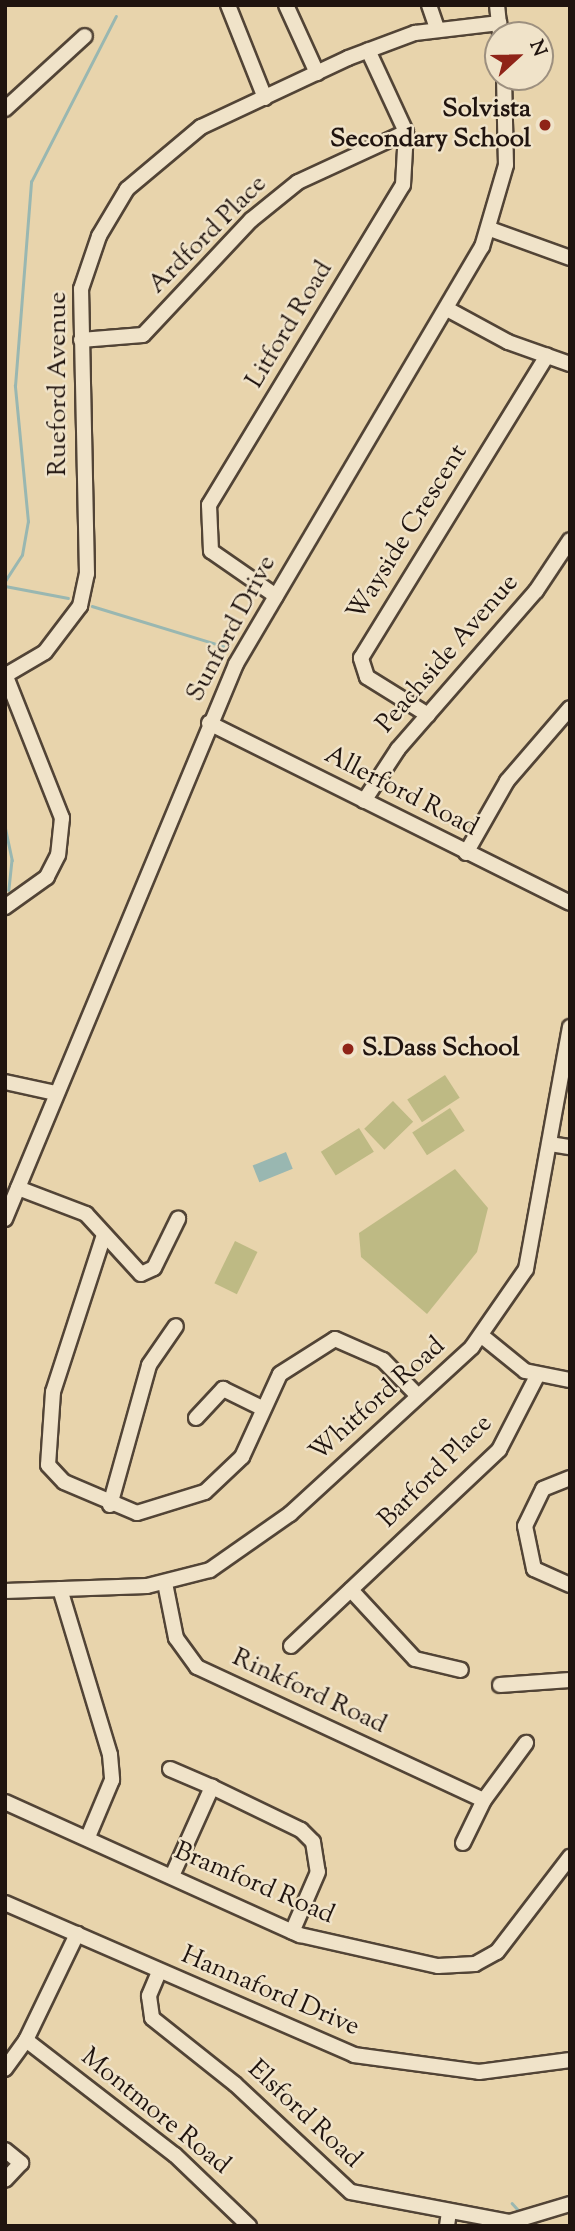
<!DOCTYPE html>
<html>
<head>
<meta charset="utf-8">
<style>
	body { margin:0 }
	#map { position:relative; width:575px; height:2231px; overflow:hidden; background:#e8d4ac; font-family:"Sorts Mill Goudy",serif }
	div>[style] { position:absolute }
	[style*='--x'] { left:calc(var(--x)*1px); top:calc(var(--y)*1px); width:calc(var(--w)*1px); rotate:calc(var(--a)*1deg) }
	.green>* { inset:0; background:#beba84; transform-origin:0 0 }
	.water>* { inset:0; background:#99b7b1; transform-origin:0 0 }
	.stream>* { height:2.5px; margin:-1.25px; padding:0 1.25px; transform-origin:1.25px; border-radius:1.25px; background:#99b7b1 }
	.roads { filter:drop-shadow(2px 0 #524436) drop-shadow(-2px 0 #524436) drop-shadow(0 2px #524436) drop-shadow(0 -2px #524436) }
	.minor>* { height:14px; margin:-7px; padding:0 7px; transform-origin:7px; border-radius:7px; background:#f0e3c9 }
	.dots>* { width:19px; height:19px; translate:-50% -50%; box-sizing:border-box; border:4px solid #f0e3c9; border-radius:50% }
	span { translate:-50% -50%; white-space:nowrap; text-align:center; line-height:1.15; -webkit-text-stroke:5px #f0e3c9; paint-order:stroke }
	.poi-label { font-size:26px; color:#20140f; font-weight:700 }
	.right { translate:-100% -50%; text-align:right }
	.left { translate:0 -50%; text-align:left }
	.street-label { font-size:26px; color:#20140f }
	.frame { position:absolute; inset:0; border:7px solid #20140f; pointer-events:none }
	.north { position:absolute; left:484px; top:21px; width:70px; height:70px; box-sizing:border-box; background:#f0e3c9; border:2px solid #9d907f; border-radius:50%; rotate:68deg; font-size:19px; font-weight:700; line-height:28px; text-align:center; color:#20140f }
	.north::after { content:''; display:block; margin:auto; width:24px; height:32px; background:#8f2418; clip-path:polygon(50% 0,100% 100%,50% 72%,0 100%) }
</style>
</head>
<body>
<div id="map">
	<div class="green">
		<div style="left:445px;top:1075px;width:27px;height:45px;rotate:57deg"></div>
		<div style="left:393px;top:1101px;width:29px;height:40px;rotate:46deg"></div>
		<div style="left:450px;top:1108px;width:27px;height:45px;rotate:57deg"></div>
		<div style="left:359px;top:1128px;width:28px;height:45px;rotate:58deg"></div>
		<div style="clip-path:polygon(455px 1169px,488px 1208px,477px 1252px,427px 1314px,361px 1257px,359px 1233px)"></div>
		<div style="left:235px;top:1241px;width:25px;height:47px;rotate:26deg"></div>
	</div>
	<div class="water">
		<div style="left:286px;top:1152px;width:18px;height:36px;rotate:68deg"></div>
	</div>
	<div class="stream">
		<div style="--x:5;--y:581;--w:31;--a:-57"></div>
		<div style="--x:22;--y:555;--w:34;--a:-80"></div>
		<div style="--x:28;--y:522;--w:137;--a:-95.5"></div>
		<div style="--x:15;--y:386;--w:205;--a:-85.5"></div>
		<div style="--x:31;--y:182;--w:186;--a:-62.9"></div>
		<div style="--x:5;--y:586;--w:64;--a:10.8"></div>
		<div style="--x:92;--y:606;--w:137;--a:17"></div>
		<div style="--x:5;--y:826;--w:35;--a:78"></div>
		<div style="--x:12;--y:860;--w:30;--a:96"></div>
		<div style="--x:512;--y:2203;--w:13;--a:48"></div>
	</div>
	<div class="roads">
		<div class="minor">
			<div style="--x:228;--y:5;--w:100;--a:68.3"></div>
			<div style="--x:286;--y:5;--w:75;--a:65.5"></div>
			<div style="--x:429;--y:5;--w:24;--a:71"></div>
			<div style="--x:497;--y:5;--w:30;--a:84"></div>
			<div style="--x:5;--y:109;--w:108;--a:-42.4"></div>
			<div style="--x:490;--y:229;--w:85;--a:19.9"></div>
			<div style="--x:449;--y:310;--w:67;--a:28.5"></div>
			<div style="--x:508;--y:342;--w:66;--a:19.5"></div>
			<div style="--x:81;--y:340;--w:62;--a:-4.6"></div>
			<div style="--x:143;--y:335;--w:158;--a:-46.8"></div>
			<div style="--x:251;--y:220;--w:60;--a:-39"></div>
			<div style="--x:298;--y:182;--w:119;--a:-24.8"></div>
			<div style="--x:276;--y:596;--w:79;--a:-145.3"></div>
			<div style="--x:211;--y:551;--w:46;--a:-92.5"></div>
			<div style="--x:209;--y:505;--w:374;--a:-58.8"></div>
			<div style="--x:403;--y:185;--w:53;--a:-86.8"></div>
			<div style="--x:406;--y:132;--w:90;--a:-114.9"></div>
			<div style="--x:5;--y:674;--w:155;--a:68.4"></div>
			<div style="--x:62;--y:818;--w:37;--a:96"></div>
			<div style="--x:58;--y:855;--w:25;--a:117"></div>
			<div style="--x:47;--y:877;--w:52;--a:144.5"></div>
			<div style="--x:6;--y:675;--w:45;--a:-30.5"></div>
			<div style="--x:45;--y:652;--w:58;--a:-52.7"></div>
			<div style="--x:80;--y:606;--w:33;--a:-78"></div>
			<div style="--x:87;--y:574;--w:285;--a:-91.2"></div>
			<div style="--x:81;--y:289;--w:56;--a:-71.2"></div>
			<div style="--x:99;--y:236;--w:55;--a:-59.2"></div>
			<div style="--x:127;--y:189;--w:97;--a:-40"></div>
			<div style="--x:201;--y:127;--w:162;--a:-25.1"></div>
			<div style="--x:348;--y:58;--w:72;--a:-20.5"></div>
			<div style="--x:415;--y:33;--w:85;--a:-6.8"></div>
			<div style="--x:428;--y:715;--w:72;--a:-148.1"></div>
			<div style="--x:367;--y:677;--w:20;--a:-108"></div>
			<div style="--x:361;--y:658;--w:355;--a:-58.4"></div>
			<div style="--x:209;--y:723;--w:403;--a:26.5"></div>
			<div style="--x:364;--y:801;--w:62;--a:-56.8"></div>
			<div style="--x:398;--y:749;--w:210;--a:-48.9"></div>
			<div style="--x:536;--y:591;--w:61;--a:-56.3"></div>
			<div style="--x:466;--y:853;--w:83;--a:-60.3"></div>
			<div style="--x:507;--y:781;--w:96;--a:-49.2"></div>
			<div style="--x:5;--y:1082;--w:51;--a:12.4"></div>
			<div style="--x:550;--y:1144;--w:20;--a:9"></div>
			<div style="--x:18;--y:1188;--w:73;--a:20.9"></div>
			<div style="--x:86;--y:1214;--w:81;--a:47.5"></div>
			<div style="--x:141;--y:1274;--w:14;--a:-25"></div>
			<div style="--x:154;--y:1268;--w:55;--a:-63.9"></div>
			<div style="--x:5;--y:1219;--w:601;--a:-67.4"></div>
			<div style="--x:236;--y:664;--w:484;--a:-59.5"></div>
			<div style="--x:482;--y:247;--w:85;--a:-73.7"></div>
			<div style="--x:506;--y:165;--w:88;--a:-91.3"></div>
			<div style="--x:104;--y:1235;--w:165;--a:108"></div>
			<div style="--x:53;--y:1392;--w:73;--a:93.9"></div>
			<div style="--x:48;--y:1465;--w:23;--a:47"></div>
			<div style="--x:64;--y:1482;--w:79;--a:23"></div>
			<div style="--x:137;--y:1513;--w:71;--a:-17.2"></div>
			<div style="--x:205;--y:1492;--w:51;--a:-43.4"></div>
			<div style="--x:242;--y:1457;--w:91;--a:-65.4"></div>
			<div style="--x:280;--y:1374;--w:65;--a:-32.5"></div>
			<div style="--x:335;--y:1339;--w:52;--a:23.6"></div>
			<div style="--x:383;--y:1360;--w:50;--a:45.8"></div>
			<div style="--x:482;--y:1336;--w:55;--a:39.1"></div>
			<div style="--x:525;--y:1371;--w:46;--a:11.3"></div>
			<div style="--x:196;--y:1418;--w:40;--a:-47"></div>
			<div style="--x:223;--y:1389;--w:43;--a:26"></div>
			<div style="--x:570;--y:1478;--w:29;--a:158"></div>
			<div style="--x:543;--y:1489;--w:41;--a:115.9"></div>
			<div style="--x:525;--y:1526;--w:44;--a:78.2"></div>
			<div style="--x:534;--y:1569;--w:39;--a:24"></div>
			<div style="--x:110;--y:1505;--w:145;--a:-74.4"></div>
			<div style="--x:149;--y:1365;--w:47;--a:-55.3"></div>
			<div style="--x:165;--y:1583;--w:56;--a:78.7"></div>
			<div style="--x:176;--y:1638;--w:36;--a:54"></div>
			<div style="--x:197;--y:1667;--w:316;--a:24.9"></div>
			<div style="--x:60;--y:1589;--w:173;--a:73.2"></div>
			<div style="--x:110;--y:1755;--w:25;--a:85"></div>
			<div style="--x:112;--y:1780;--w:62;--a:112.8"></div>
			<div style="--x:351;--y:1590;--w:94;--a:47.2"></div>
			<div style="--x:415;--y:1659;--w:47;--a:13.4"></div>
			<div style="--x:5;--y:1591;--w:142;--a:-2"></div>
			<div style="--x:147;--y:1586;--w:65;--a:-14.3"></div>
			<div style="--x:210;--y:1570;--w:98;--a:-35"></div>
			<div style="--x:290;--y:1514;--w:247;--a:-42.5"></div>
			<div style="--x:472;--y:1347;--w:95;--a:-55.3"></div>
			<div style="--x:526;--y:1269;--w:246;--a:-79.7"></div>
			<div style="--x:291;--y:1646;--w:286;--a:-43.3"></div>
			<div style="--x:499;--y:1450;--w:83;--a:-62.8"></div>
			<div style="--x:500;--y:1685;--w:70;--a:-4.1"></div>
			<div style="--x:170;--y:1769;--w:46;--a:23.2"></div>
			<div style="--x:5;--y:1802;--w:324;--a:24.3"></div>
			<div style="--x:300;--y:1935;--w:141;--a:12.7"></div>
			<div style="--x:438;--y:1966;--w:37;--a:-3"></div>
			<div style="--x:475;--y:1964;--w:25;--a:-29"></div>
			<div style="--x:497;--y:1952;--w:120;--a:-52.5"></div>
			<div style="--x:463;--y:1843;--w:48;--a:-64"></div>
			<div style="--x:484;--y:1800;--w:71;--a:-53.6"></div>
			<div style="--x:172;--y:1876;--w:98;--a:-65.8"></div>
			<div style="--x:212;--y:1787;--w:99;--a:25.8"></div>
			<div style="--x:301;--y:1830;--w:17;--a:45"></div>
			<div style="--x:313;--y:1842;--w:30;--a:81"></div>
			<div style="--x:318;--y:1872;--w:65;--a:113.4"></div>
			<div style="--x:5;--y:1903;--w:381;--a:23.5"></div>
			<div style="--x:354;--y:2055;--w:126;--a:7.7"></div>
			<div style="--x:479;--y:2072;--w:92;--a:-7.5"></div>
			<div style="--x:159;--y:1972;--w:26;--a:113"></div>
			<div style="--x:149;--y:1996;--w:22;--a:82"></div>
			<div style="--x:152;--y:2018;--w:106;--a:38.5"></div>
			<div style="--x:235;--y:2084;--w:158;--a:43"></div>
			<div style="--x:351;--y:2192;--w:162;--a:10.7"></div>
			<div style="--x:510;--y:2222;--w:63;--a:-16.7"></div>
			<div style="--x:26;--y:2040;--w:188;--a:37.7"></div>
			<div style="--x:175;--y:2155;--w:103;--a:43.8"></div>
			<div style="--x:5;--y:2069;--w:36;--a:-54"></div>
			<div style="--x:26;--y:2040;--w:118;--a:-64.3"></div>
			<div style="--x:5;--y:2150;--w:21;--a:39"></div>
			<div style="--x:21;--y:2163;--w:23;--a:133"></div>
			<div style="--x:447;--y:2226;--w:15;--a:-82"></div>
		</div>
	</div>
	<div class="dots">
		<div style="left:545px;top:125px;background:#8f2418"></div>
		<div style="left:348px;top:1049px;background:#8f2418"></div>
	</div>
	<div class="poi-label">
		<span class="right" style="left:531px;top:125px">Solvista<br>Secondary School</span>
		<span class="left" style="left:362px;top:1049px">S.Dass School</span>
	</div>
	<div class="street-label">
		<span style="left:208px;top:235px;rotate:-45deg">Ardford Place</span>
		<span style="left:290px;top:325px;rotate:-59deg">Litford Road</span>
		<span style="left:59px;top:384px;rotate:-90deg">Rueford Avenue</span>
		<span style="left:408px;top:533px;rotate:-58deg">Wayside Crescent</span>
		<span style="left:232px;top:629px;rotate:-62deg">Sunford Drive</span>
		<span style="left:448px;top:654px;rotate:-49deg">Peachside Avenue</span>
		<span style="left:401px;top:792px;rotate:27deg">Allerford Road</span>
		<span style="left:378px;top:1400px;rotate:-42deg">Whitford Road</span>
		<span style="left:436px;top:1472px;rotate:-45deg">Barford Place</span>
		<span style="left:309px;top:1692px;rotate:25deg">Rinkford Road</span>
		<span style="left:254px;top:1884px;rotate:23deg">Bramford Road</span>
		<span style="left:270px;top:1992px;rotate:23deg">Hannaford Drive</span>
		<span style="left:155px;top:2112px;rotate:39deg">Montmore Road</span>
		<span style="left:304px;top:2115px;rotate:43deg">Elsford Road</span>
	</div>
	<div class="frame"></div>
	<div class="north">N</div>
</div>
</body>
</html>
